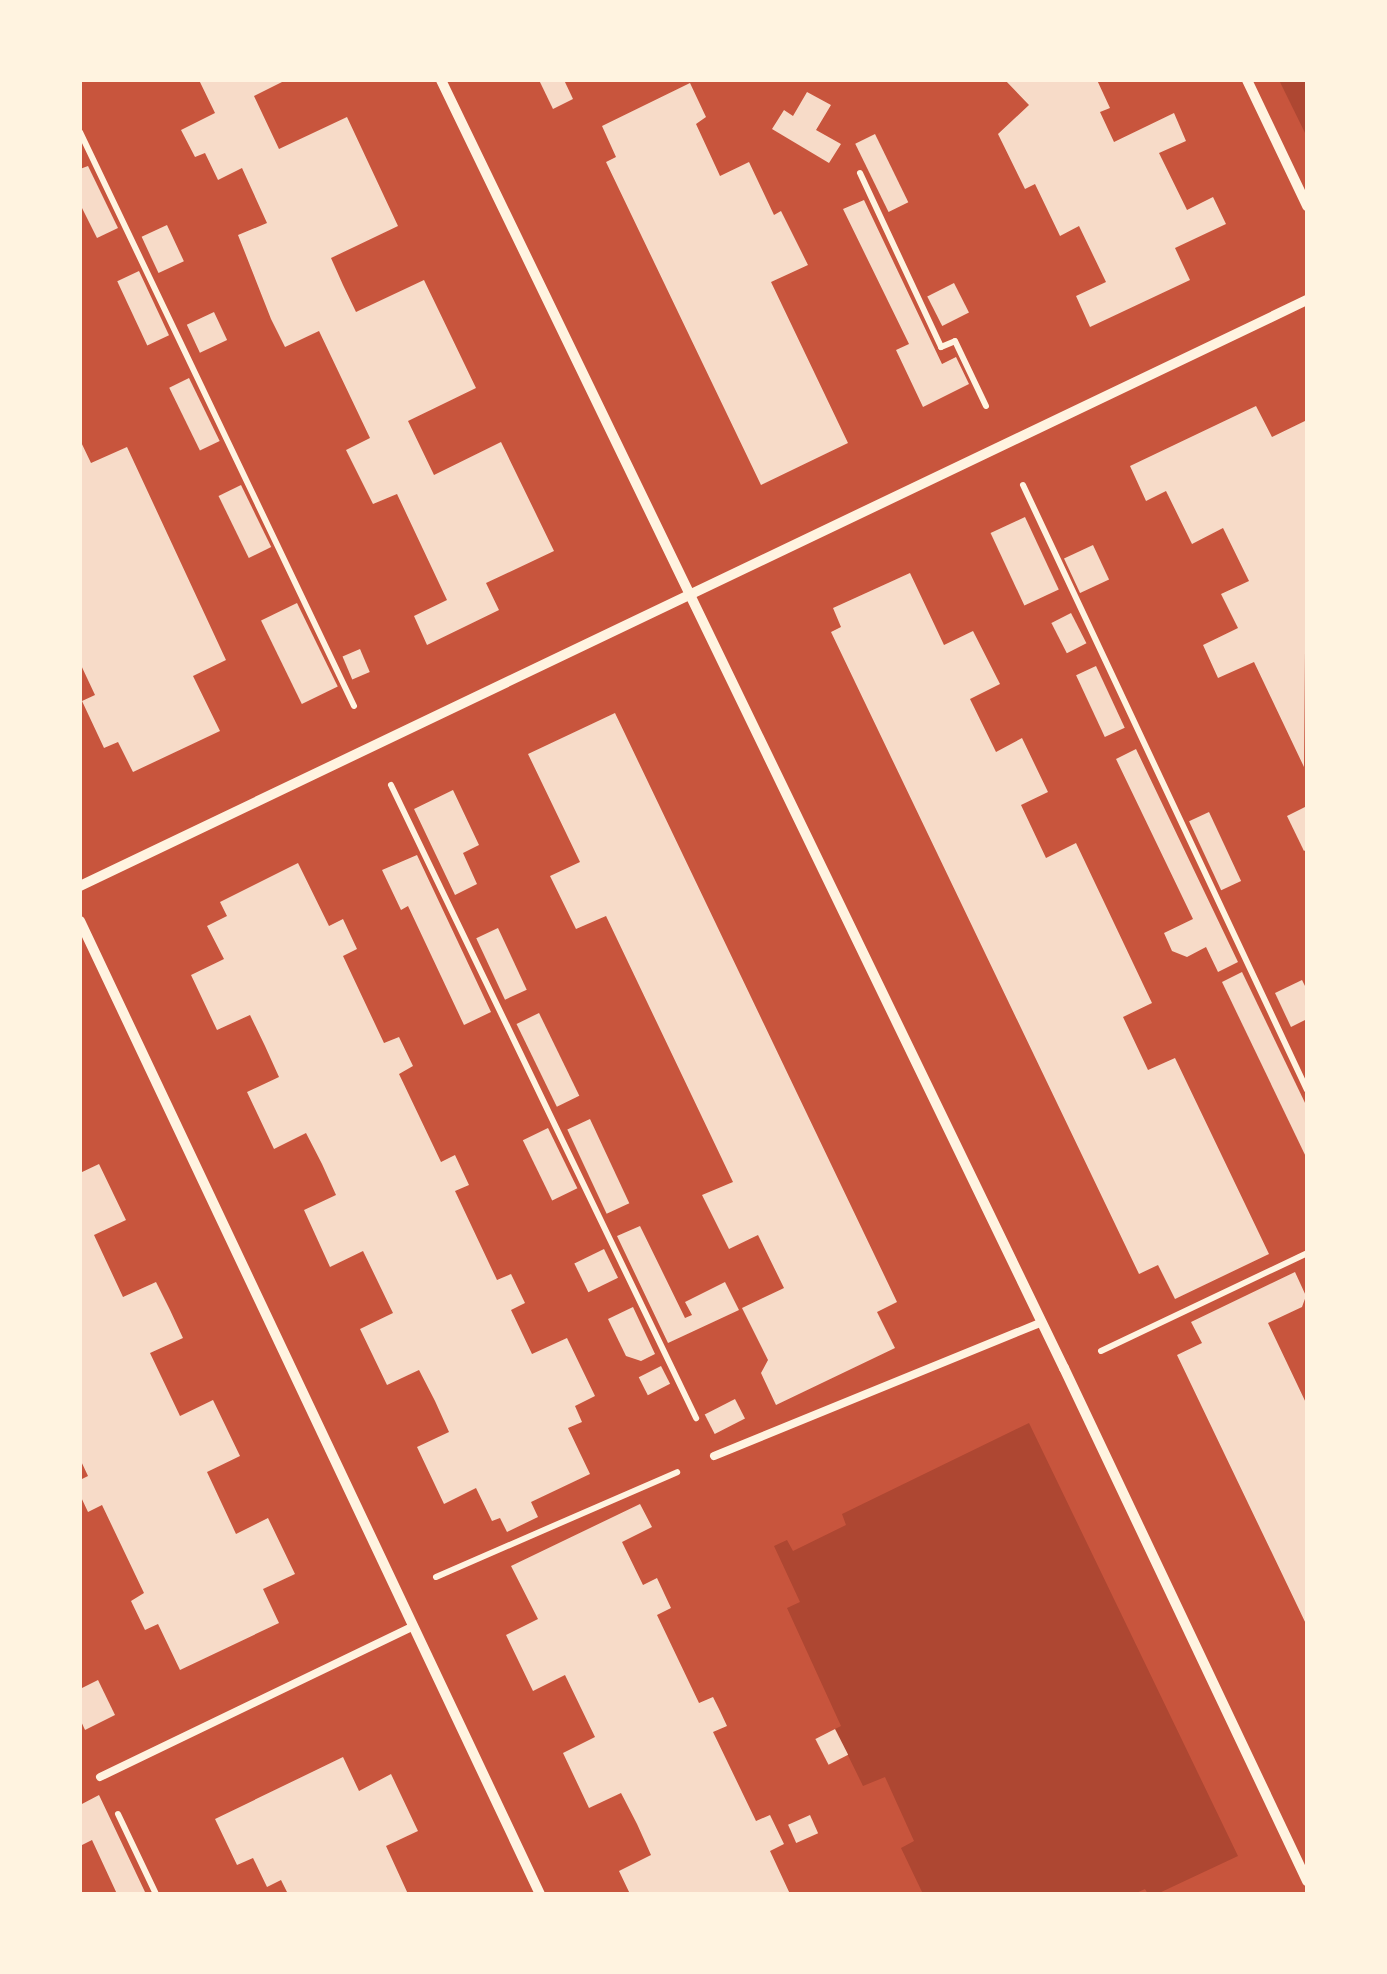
<!DOCTYPE html>
<html>
<head>
<meta charset="utf-8">
<style>
	body { margin:0 }
	#map { position:relative; width:1387px; height:1974px; overflow:hidden; background:#c8553d; font-family:Rubik,sans-serif }
	div>[style] { position:absolute }
	[style*='--x'] { left:calc(var(--x)*1px); top:calc(var(--y)*1px); width:calc(var(--w)*1px); rotate:calc(var(--a)*1deg) }
	.green>* { inset:0; background:#ae4732 }
	.building>* { inset:0; background:#f7dbc8; transform-origin:0 0 }
	.path>* { height:6px; margin:-3px; padding:0 3px; transform-origin:3px; border-radius:3px; background:#fff3e0 }
	.service>* { height:8px; margin:-4px; padding:0 4px; transform-origin:4px; border-radius:4px; background:#fff3e0 }
	.minor>* { height:10px; margin:-5px; padding:0 5px; transform-origin:5px; border-radius:5px; background:#fff3e0 }
	span { translate:-50% -50%; white-space:nowrap; text-align:center; line-height:1.15; -webkit-text-stroke:8px #fff3e0; paint-order:stroke }
	.frame { position:absolute; inset:0; border:82px solid #fff3e0; pointer-events:none }
</style>
</head>
<body>
<div id="map">
	<div class="green">
		<div style="clip-path:polygon(1279px 80px,1307px 80px,1307px 137px)"></div>
		<div style="clip-path:polygon(1029px 1423px,1238px 1856px,1157px 1894px,1148px 1894px,1145px 1889px,1134px 1894px,923px 1894px,901px 1848px,914px 1841px,885px 1777px,863px 1786px,835px 1729px,841px 1726px,787px 1608px,800px 1602px,774px 1546px,787px 1540px,793px 1551px,846px 1525px,842px 1514px)"></div>
	</div>
	<div class="building">
		<div style="clip-path:polygon(199px 80px,286px 80px,254px 96px,279px 149px,347px 117px,398px 226px,331px 258px,343px 285px,356px 312px,424px 280px,476px 388px,408px 421px,434px 475px,501px 442px,554px 551px,486px 583px,499px 610px,427px 645px,414px 616px,447px 600px,397px 494px,373px 504px,346px 450px,370px 438px,319px 331px,285px 347px,271px 319px,238px 235px,267px 223px,242px 168px,218px 180px,205px 153px,195px 157px,181px 130px,215px 113px)"></div>
		<div style="clip-path:polygon(539px 80px,564px 80px,573px 99px,553px 109px)"></div>
		<div style="clip-path:polygon(1005px 80px,1097px 80px,1110px 108px,1100px 112px,1114px 142px,1174px 113px,1186px 141px,1159px 153px,1187px 210px,1213px 197px,1226px 224px,1175px 248px,1190px 280px,1090px 327px,1076px 296px,1106px 282px,1079px 226px,1060px 236px,1035px 184px,1025px 189px,998px 134px,1029px 105px)"></div>
		<div style="clip-path:polygon(690px 83px,706px 117px,696px 124px,720px 176px,749px 162px,774px 215px,781px 211px,808px 265px,771px 282px,848px 443px,761px 485px,606px 162px,616px 157px,602px 126px)"></div>
		<div style="clip-path:polygon(807px 92px,831px 105px,816px 130px,841px 144px,829px 163px,772px 129px,784px 110px,793px 116px)"></div>
		<div style="left:875px;top:134px;width:76px;height:22px;rotate:64deg"></div>
		<div style="clip-path:polygon(88px 166px,118px 228px,97px 238px,80px 204px,80px 169px)"></div>
		<div style="clip-path:polygon(864px 200px,942px 364px,956px 357px,969px 384px,923px 407px,896px 350px,909px 344px,843px 209px)"></div>
		<div style="left:167px;top:225px;width:40px;height:28px;rotate:65deg"></div>
		<div style="left:139px;top:271px;width:71px;height:24px;rotate:65deg"></div>
		<div style="left:954px;top:283px;width:33px;height:30px;rotate:63deg"></div>
		<div style="left:214px;top:312px;width:31px;height:30px;rotate:65deg"></div>
		<div style="left:189px;top:378px;width:70px;height:22px;rotate:64deg"></div>
		<div style="clip-path:polygon(1256px 406px,1272px 437px,1307px 420px,1304px 767px,1254px 662px,1218px 678px,1203px 645px,1238px 628px,1221px 594px,1249px 581px,1223px 528px,1192px 544px,1166px 491px,1146px 501px,1130px 466px)"></div>
		<div style="clip-path:polygon(80px 440px,91px 463px,127px 447px,226px 660px,193px 676px,220px 731px,133px 772px,118px 742px,104px 748px,82px 701px,95px 695px,80px 663px)"></div>
		<div style="left:241px;top:485px;width:69px;height:25px;rotate:64deg"></div>
		<div style="left:1025px;top:517px;width:80px;height:38px;rotate:65deg"></div>
		<div style="left:1093px;top:545px;width:38px;height:32px;rotate:65deg"></div>
		<div style="clip-path:polygon(910px 573px,944px 645px,973px 631px,1000px 684px,970px 699px,996px 752px,1022px 738px,1048px 792px,1021px 805px,1046px 858px,1076px 843px,1152px 1003px,1123px 1017px,1148px 1070px,1175px 1058px,1269px 1254px,1175px 1299px,1158px 1265px,1139px 1274px,831px 632px,841px 627px,833px 608px)"></div>
		<div style="left:297px;top:603px;width:93px;height:40px;rotate:64deg"></div>
		<div style="left:1071px;top:613px;width:34px;height:22px;rotate:63deg"></div>
		<div style="left:360px;top:649px;width:25px;height:19px;rotate:67deg"></div>
		<div style="left:1096px;top:666px;width:68px;height:22px;rotate:65deg"></div>
		<div style="clip-path:polygon(615px 713px,897px 1302px,877px 1312px,895px 1348px,776px 1405px,761px 1373px,768px 1360px,742px 1308px,784px 1288px,758px 1235px,729px 1249px,702px 1195px,733px 1182px,606px 916px,576px 929px,550px 876px,580px 862px,528px 754px)"></div>
		<div style="clip-path:polygon(1136px 749px,1238px 962px,1218px 972px,1206px 947px,1187px 957px,1172px 951px,1164px 933px,1193px 919px,1116px 759px)"></div>
		<div style="clip-path:polygon(453px 790px,479px 845px,463px 853px,477px 884px,455px 895px,414px 809px)"></div>
		<div style="clip-path:polygon(1307px 806px,1307px 849px,1304px 851px,1287px 816px)"></div>
		<div style="left:1209px;top:812px;width:76px;height:22px;rotate:65deg"></div>
		<div style="clip-path:polygon(417px 855px,491px 1012px,464px 1025px,408px 906px,401px 910px,382px 870px)"></div>
		<div style="clip-path:polygon(298px 863px,329px 926px,343px 919px,357px 949px,343px 956px,384px 1043px,399px 1037px,413px 1066px,399px 1074px,441px 1162px,455px 1155px,469px 1185px,455px 1191px,497px 1280px,511px 1274px,525px 1303px,511px 1310px,532px 1354px,567px 1338px,595px 1396px,575px 1406px,582px 1422px,568px 1428px,590px 1474px,531px 1502px,538px 1517px,507px 1532px,500px 1518px,492px 1521px,476px 1488px,444px 1504px,417px 1447px,449px 1432px,435px 1401px,419px 1370px,387px 1385px,360px 1329px,393px 1313px,363px 1251px,330px 1267px,304px 1210px,336px 1195px,322px 1164px,306px 1133px,274px 1149px,247px 1092px,279px 1077px,265px 1046px,250px 1015px,217px 1030px,191px 975px,224px 959px,207px 926px,227px 916px,220px 902px)"></div>
		<div style="left:498px;top:928px;width:68px;height:24px;rotate:65deg"></div>
		<div style="clip-path:polygon(1242px 972px,1307px 1107px,1307px 1159px,1222px 982px)"></div>
		<div style="clip-path:polygon(1302px 980px,1307px 990px,1307px 1019px,1291px 1027px,1275px 993px)"></div>
		<div style="left:539px;top:1013px;width:92px;height:25px;rotate:64deg"></div>
		<div style="left:590px;top:1119px;width:93px;height:25px;rotate:65deg"></div>
		<div style="left:548px;top:1128px;width:67px;height:28px;rotate:64deg"></div>
		<div style="clip-path:polygon(99px 1164px,126px 1220px,94px 1235px,123px 1297px,156px 1282px,170px 1310px,183px 1338px,150px 1353px,180px 1416px,213px 1400px,240px 1456px,207px 1472px,236px 1534px,268px 1518px,295px 1574px,263px 1589px,279px 1623px,180px 1670px,158px 1624px,145px 1630px,131px 1601px,144px 1593px,102px 1505px,88px 1512px,80px 1495px,80px 1480px,88px 1476px,80px 1459px,80px 1173px)"></div>
		<div style="clip-path:polygon(640px 1226px,685px 1318px,692px 1315px,685px 1302px,725px 1282px,739px 1310px,668px 1343px,617px 1236px)"></div>
		<div style="left:604px;top:1249px;width:32px;height:33px;rotate:64deg"></div>
		<div style="clip-path:polygon(1295px 1272px,1306px 1296px,1302px 1307px,1268px 1323px,1307px 1405px,1307px 1626px,1177px 1355px,1202px 1343px,1191px 1322px)"></div>
		<div style="clip-path:polygon(633px 1307px,655px 1354px,641px 1361px,626px 1356px,608px 1319px)"></div>
		<div style="left:661px;top:1366px;width:20px;height:25px;rotate:63deg"></div>
		<div style="left:735px;top:1399px;width:22px;height:34px;rotate:63deg"></div>
		<div style="clip-path:polygon(640px 1504px,652px 1527px,622px 1542px,643px 1585px,657px 1578px,671px 1608px,657px 1615px,699px 1703px,713px 1697px,720px 1711px,727px 1726px,713px 1732px,756px 1821px,770px 1815px,784px 1844px,770px 1851px,790px 1894px,630px 1894px,619px 1871px,651px 1855px,637px 1824px,621px 1793px,589px 1808px,563px 1753px,595px 1737px,565px 1675px,533px 1691px,506px 1635px,538px 1619px,511px 1566px)"></div>
		<div style="clip-path:polygon(98px 1680px,115px 1715px,85px 1730px,80px 1719px,80px 1689px)"></div>
		<div style="left:835px;top:1729px;width:29px;height:22px;rotate:63deg"></div>
		<div style="clip-path:polygon(343px 1757px,359px 1791px,391px 1774px,418px 1831px,386px 1846px,408px 1894px,288px 1894px,281px 1880px,267px 1887px,253px 1858px,237px 1865px,215px 1819px)"></div>
		<div style="clip-path:polygon(99px 1795px,145px 1892px,141px 1894px,117px 1894px,92px 1840px,80px 1846px,80px 1805px)"></div>
		<div style="left:810px;top:1815px;width:20px;height:24px;rotate:66deg"></div>
	</div>
	<div class="path">
		<div style="--x:80;--y:132;--w:636;--a:64.48"></div>
		<div style="--x:860;--y:173;--w:192;--a:65"></div>
		<div style="--x:941;--y:347;--w:15;--a:-23"></div>
		<div style="--x:955;--y:341;--w:72;--a:64.5"></div>
		<div style="--x:1023;--y:485;--w:668;--a:64.85"></div>
		<div style="--x:391;--y:785;--w:703;--a:64.27"></div>
		<div style="--x:1101;--y:1351;--w:228;--a:-25.4"></div>
		<div style="--x:436;--y:1577;--w:263;--a:-23.5"></div>
		<div style="--x:118;--y:1814;--w:89;--a:64.6"></div>
	</div>
	<div class="service">
		<div style="--x:714;--y:1456;--w:354;--a:-22.2"></div>
		<div style="--x:100;--y:1777;--w:348;--a:-25.7"></div>
	</div>
	<div class="minor">
		<div style="--x:441;--y:80;--w:1431;--a:64.19"></div>
		<div style="--x:1064;--y:1368;--w:568;--a:64.65"></div>
		<div style="--x:1247;--y:80;--w:140;--a:64.5"></div>
		<div style="--x:80;--y:886;--w:1360;--a:-25.53"></div>
		<div style="--x:80;--y:921;--w:1076;--a:64.7"></div>
	</div>
	<div class="frame"></div>
</div>
</body>
</html>
